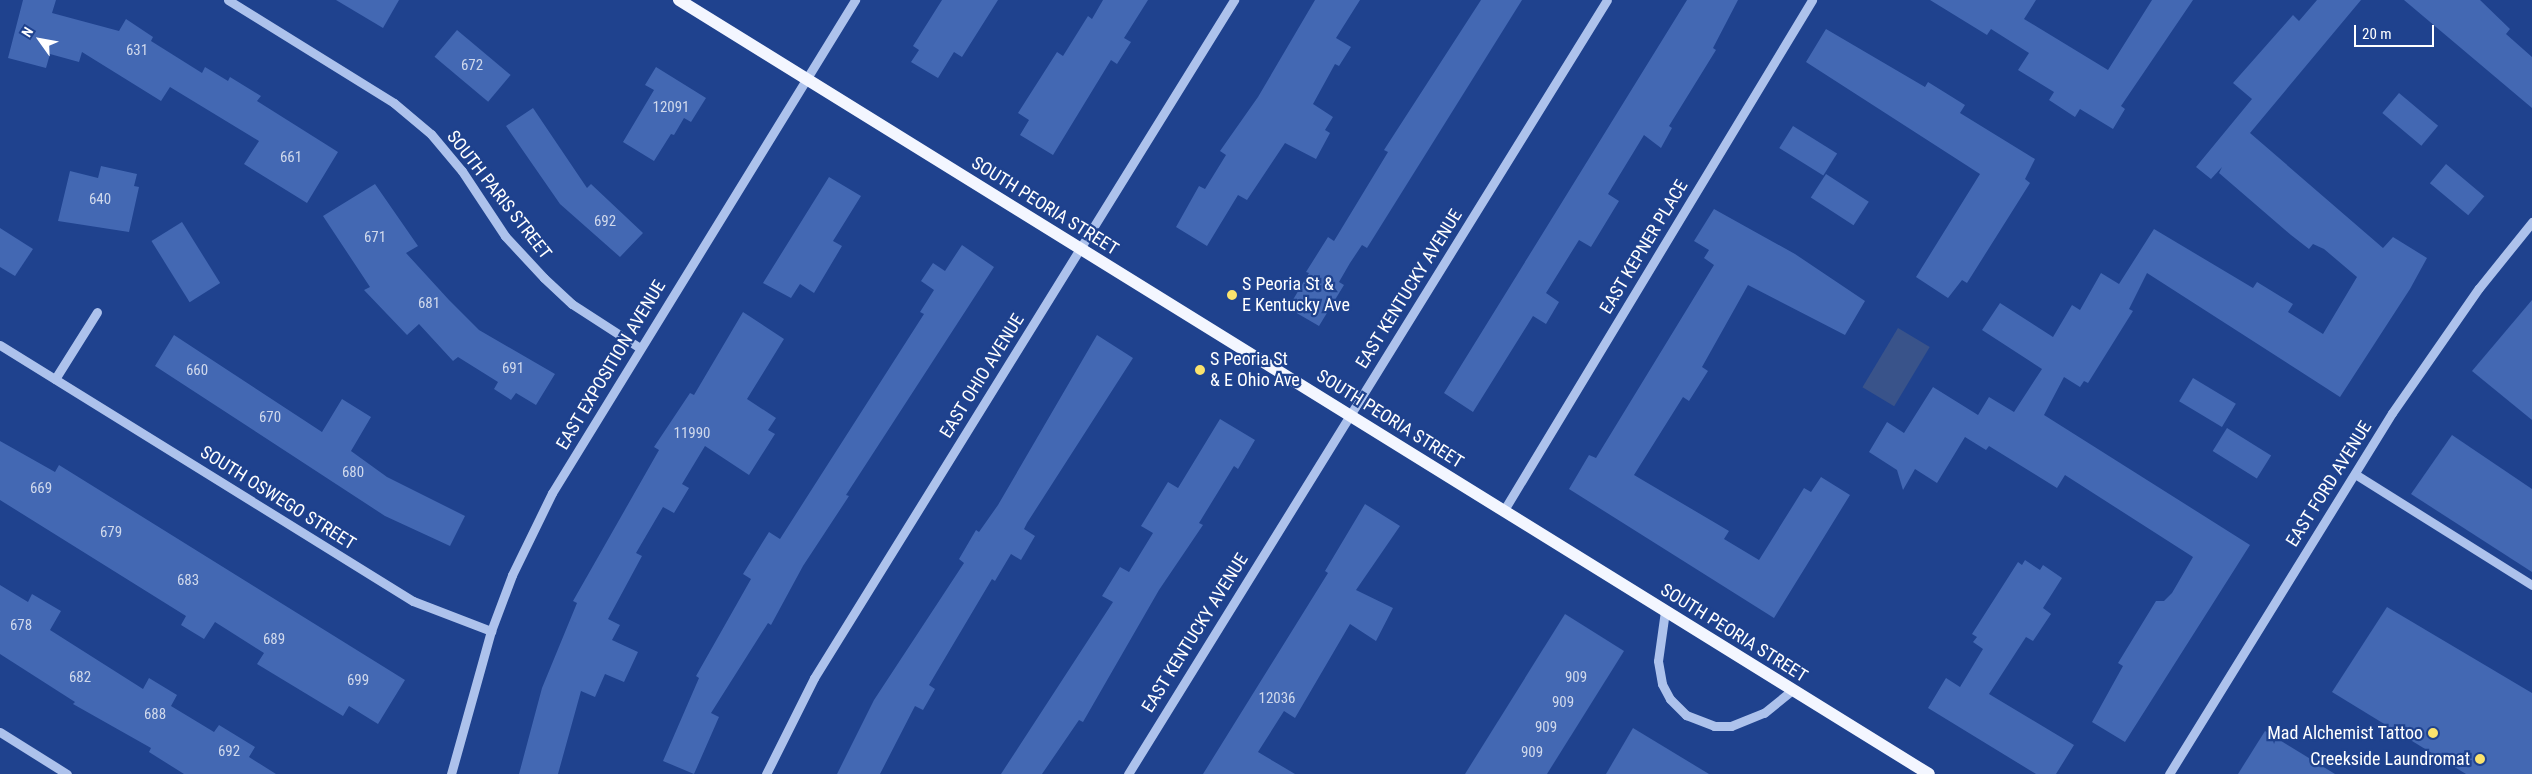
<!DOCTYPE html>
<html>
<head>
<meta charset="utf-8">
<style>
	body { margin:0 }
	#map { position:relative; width:2532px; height:774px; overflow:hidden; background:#1f428e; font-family:"Roboto Condensed",sans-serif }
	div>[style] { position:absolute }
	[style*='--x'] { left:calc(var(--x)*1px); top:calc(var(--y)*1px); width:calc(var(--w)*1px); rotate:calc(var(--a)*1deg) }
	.water>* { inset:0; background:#39538a; transform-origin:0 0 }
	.building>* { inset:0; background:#4368b3; transform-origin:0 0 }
	.minor>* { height:9px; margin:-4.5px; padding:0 4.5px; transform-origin:4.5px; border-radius:4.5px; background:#adc2ec }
	.major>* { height:12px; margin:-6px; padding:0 6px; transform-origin:6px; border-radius:6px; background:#f3f6ff }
	.dots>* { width:14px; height:14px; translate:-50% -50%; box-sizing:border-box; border:2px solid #1f428e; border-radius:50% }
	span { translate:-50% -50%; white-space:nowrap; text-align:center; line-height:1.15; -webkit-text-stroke:4.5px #1f428e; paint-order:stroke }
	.number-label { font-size:15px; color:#d0d9ec }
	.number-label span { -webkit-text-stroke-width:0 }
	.street-label { font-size:18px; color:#fff }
	.poi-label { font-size:18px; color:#fff }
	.left { translate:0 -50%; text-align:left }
	.right { translate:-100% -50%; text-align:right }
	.north { position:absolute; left:15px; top:15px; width:50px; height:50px; -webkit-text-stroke:4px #1f428e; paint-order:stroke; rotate:302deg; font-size:14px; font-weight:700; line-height:20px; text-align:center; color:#fff }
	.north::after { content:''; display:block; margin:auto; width:18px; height:22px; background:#fff; clip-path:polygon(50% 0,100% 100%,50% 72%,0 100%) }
	.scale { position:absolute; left:2354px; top:25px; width:80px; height:22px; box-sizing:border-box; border:2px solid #fff; border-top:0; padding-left:6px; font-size:15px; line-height:18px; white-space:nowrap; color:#fff; -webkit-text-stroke:4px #1f428e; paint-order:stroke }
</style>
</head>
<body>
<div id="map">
	<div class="water">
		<div style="left:1898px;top:328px;width:37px;height:69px;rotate:31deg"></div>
	</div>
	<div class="building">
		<div style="clip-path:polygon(23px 0,56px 0,52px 13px,119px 31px,126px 19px,153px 37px,151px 41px,202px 73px,205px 67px,228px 81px,230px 77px,261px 96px,257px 101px,338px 152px,307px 203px,244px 164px,259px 141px,170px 87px,161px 101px,82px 52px,79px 62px,50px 54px,46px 68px,8px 58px)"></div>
		<div style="clip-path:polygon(336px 0,399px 0,383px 28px)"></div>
		<div style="clip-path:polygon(942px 0,998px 0,962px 57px,954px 52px,938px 78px,911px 62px,919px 50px,913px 46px)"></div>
		<div style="clip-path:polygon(1103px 0,1148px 0,1124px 38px,1131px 42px,1117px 64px,1111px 60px,1053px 155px,1020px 135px,1029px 120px,1018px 113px,1057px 52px,1063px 56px,1088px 16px,1092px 19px)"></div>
		<div style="clip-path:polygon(1315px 0,1360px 0,1336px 38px,1351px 47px,1339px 66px,1335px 64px,1313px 104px,1333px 117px,1325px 130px,1330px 133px,1316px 159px,1285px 143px,1247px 200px,1238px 195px,1207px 246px,1176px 227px,1199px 186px,1205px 189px,1226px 155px,1220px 151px,1258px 97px)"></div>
		<div style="clip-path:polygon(1481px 0,1522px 0,1367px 248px,1362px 245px,1350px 263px,1339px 282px,1344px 285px,1319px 326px,1288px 308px,1309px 273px,1306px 272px,1328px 237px,1334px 241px,1388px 152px,1384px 150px)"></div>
		<div style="clip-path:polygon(1687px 0,1738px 0,1713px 48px,1716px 50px,1669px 126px,1672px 128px,1661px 148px,1644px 135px,1608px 194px,1619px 201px,1591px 247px,1579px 240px,1546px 293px,1559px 302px,1546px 324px,1533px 316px,1473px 412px,1444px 393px)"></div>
		<div style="clip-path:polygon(1930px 0,2036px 0,2024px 19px,2108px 70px,2152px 0,2193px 0,2121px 106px,2125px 109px,2113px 129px,2080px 109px,2075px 117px,2049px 100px,2054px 92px,2018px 70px,2029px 53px,1991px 29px,1987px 35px)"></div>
		<div style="clip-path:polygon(2317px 0,2361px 0,2250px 133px,2383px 248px,2393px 237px,2427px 258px,2410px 289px,2340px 397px,2147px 273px,2129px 309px,2133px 311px,2088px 383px,2084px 381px,2080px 387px,2064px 377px,2044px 415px,2250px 545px,2125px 742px,2092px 722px,2123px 666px,2118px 663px,2156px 601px,2164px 601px,2172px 593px,2193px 557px,2065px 475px,2057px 488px,1989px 446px,1986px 450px,1965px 437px,1937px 483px,1915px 469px,1903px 490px,1897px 470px,1869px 452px,1887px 422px,1904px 433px,1933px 387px,1978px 415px,1989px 397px,2014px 412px,2042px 369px,1982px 330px,2000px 303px,2053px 337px,2072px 305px,2080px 310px,2101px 273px,2119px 284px,2154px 229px,2253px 288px,2257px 282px,2293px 304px,2288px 312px,2323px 334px,2357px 277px,2324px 249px,2313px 244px,2309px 249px,2291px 235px,2219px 173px,2222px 167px,2211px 179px,2196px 167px,2252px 99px,2233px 83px,2293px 15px,2299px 21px)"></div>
		<div style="clip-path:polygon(2404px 0,2480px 0,2510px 29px,2506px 34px,2532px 57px,2532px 108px)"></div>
		<div style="clip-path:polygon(1826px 29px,1925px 87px,1928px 82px,1965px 105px,1960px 113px,2035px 159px,2025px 179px,2030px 183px,2008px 218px,1967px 283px,1962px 280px,1948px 298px,1916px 277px,1980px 174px,1806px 62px)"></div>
		<div style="left:457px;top:30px;width:70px;height:35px;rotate:40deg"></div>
		<div style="clip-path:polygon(656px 67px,706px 98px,691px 122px,684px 118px,674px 135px,671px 134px,654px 161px,623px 142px,654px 90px,645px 85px)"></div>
		<div style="left:2399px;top:93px;width:51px;height:26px;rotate:40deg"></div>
		<div style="clip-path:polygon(533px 108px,587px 188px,591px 184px,643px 233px,620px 257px,560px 204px,506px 126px)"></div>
		<div style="left:1793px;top:126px;width:52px;height:26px;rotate:32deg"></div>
		<div style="left:2446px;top:164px;width:50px;height:25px;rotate:40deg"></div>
		<div style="clip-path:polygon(101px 166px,137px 174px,134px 186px,139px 187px,129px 232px,58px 221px,70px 171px,98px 178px)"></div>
		<div style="left:1826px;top:174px;width:51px;height:28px;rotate:33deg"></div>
		<div style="clip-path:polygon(829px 177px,861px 196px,833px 241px,842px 246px,814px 293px,800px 284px,791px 298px,763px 283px)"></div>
		<div style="clip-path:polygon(375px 184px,418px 246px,406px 253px,449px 300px,479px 330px,555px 374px,536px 405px,516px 393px,511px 400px,494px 389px,498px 382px,458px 357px,453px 361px,419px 324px,407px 335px,364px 290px,370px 287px,323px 216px)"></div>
		<div style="clip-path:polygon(1714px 209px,1795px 254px,1865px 301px,1845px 335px,1748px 285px,1702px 367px,1708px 371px,1689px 401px,1683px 397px,1634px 475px,1729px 531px,1724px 539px,1759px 560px,1804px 488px,1811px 492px,1821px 477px,1850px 495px,1774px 618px,1569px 489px,1589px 455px,1596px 458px,1714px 265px,1704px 258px,1709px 250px,1694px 241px)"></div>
		<div style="left:182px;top:222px;width:72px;height:36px;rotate:58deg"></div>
		<div style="clip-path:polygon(0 228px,33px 249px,15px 276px,0 267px)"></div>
		<div style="clip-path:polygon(962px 245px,994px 267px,846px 495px,849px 496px,803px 566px,771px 625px,768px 623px,711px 713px,719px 717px,694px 774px,663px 761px,699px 678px,696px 676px,751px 579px,743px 574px,769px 532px,780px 539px,924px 314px,920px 312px,934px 290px,921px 281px,933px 263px,945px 271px)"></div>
		<div style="clip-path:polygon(2532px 300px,2532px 420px,2472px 371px)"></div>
		<div style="clip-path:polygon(743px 312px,784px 339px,747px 399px,776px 418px,768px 430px,775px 434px,749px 475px,705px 446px,682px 484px,689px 488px,674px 513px,663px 507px,636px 553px,642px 556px,608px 619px,620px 625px,612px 640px,638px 652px,624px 682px,605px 674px,595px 697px,581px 691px,558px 774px,519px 774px,542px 688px,577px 603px,573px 601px,659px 450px,654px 447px,690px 393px,694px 395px)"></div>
		<div style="clip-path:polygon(174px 335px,322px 432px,342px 399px,371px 417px,351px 451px,387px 477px,465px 516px,450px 546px,385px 516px,155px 366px)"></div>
		<div style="clip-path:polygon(1097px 335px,1133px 358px,1027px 523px,1024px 529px,1035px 536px,1021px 560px,1011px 554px,995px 581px,992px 579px,929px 685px,935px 689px,923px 710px,915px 706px,880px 774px,837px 774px,874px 700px,964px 563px,959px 559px,976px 530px,979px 532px,998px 505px)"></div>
		<div style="left:2193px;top:378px;width:50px;height:27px;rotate:31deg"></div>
		<div style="clip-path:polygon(1220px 419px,1255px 440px,1238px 469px,1234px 466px,1199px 523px,1203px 525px,1159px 590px,1083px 722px,1079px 720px,1042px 774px,1001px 774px,1113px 602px,1102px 596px,1120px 567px,1129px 572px,1153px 533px,1141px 526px,1168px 482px,1178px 488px)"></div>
		<div style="left:2227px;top:428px;width:52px;height:27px;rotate:32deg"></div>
		<div style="clip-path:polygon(2452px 435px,2532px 489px,2532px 572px,2411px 494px)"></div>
		<div style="clip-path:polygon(0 441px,55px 472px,59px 465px,405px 680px,378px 724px,349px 706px,343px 716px,257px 664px,264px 653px,215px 622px,204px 639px,181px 625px,186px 616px,0 500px)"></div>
		<div style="clip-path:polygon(1365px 504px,1400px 526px,1356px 590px,1393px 608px,1376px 641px,1350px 624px,1295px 718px,1284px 711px,1258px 752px,1295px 774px,1203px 774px,1328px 573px,1325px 571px)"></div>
		<div style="clip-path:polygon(2025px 560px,2040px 570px,2043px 565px,2062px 578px,2043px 608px,2051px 614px,2033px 641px,2026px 637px,1989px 694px,2074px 745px,2056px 774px,2036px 774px,1928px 708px,1946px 678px,1960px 687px,1983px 649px,1973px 642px,1977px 637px,1972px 634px,2018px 562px,2022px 565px)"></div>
		<div style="clip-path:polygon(0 585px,28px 602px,32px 594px,61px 611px,50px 630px,143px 689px,149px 678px,177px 695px,171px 706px,214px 732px,219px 725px,255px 747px,249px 757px,276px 774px,184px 774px,149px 752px,151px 748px,73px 704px,75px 702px,0 654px)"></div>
		<div style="clip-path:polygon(2387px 607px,2532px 693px,2532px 774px,2466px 774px,2332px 692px)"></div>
		<div style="clip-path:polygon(1565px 614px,1624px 651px,1547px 774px,1465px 774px)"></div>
		<div style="clip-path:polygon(1633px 728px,1709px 774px,1606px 774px)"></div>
		<div style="clip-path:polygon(2265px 731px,2335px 774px,2238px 774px)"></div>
	</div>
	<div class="minor">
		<div style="--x:228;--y:0;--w:195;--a:31.8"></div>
		<div style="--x:394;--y:103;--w:48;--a:40"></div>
		<div style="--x:431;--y:134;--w:48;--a:50"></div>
		<div style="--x:462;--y:171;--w:78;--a:56.5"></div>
		<div style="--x:505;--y:236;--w:57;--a:47.1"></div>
		<div style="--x:544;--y:278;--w:38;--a:43"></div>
		<div style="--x:572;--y:304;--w:81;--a:32.9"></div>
		<div style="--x:0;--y:345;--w:486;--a:31.8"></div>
		<div style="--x:413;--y:601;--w:84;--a:21"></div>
		<div style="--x:55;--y:379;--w:79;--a:-57.9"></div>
		<div style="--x:2355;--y:474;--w:209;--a:32.1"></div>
		<div style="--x:1504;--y:510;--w:596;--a:-58.87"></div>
		<div style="--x:1665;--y:611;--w:50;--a:98"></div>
		<div style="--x:1658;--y:661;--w:23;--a:80"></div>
		<div style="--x:1662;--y:684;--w:17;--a:62"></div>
		<div style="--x:1670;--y:699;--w:23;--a:45"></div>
		<div style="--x:1686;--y:715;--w:30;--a:21"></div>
		<div style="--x:1714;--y:726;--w:17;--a:0"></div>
		<div style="--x:1731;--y:726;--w:35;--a:-22"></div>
		<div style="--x:1764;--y:713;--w:36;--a:-39"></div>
		<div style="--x:0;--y:732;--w:79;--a:32.1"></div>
		<div style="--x:451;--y:774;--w:148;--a:-74.4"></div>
		<div style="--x:491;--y:631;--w:60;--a:-69.4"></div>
		<div style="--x:512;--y:575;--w:91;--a:-64"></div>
		<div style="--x:552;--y:493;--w:579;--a:-58.42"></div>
		<div style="--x:766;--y:774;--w:107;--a:-63.4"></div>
		<div style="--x:814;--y:678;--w:798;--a:-58.22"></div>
		<div style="--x:1128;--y:774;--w:910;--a:-58.25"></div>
		<div style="--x:2169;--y:774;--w:424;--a:-58.3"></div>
		<div style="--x:2392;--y:413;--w:152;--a:-55.2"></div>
		<div style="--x:2479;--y:288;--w:85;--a:-51.2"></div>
	</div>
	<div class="major">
		<div style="--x:679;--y:0;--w:1470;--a:31.77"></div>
	</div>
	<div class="dots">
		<div style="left:1232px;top:295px;background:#fbe36d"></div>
		<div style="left:1200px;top:370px;background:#fbe36d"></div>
		<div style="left:2433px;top:733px;background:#fbe36d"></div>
		<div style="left:2480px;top:759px;background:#fbe36d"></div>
	</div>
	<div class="number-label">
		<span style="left:137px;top:51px">631</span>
		<span style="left:472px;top:66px">672</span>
		<span style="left:671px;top:108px">12091</span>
		<span style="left:291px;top:158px">661</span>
		<span style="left:100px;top:200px">640</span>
		<span style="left:605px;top:222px">692</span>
		<span style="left:375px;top:238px">671</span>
		<span style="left:429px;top:304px">681</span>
		<span style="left:513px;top:369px">691</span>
		<span style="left:197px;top:371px">660</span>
		<span style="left:270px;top:418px">670</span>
		<span style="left:692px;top:434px">11990</span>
		<span style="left:353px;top:473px">680</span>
		<span style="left:41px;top:489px">669</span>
		<span style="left:111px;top:533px">679</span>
		<span style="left:188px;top:581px">683</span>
		<span style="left:21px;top:626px">678</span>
		<span style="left:274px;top:640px">689</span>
		<span style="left:80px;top:678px">682</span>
		<span style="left:1576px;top:678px">909</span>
		<span style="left:358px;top:681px">699</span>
		<span style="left:1277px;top:699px">12036</span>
		<span style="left:1563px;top:703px">909</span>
		<span style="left:155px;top:715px">688</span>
		<span style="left:1546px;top:728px">909</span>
		<span style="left:229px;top:752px">692</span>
		<span style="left:1532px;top:753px">909</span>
	</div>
	<div class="street-label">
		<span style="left:499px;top:195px;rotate:52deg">SOUTH PARIS STREET</span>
		<span style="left:1045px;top:206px;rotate:32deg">SOUTH PEORIA STREET</span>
		<span style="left:1644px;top:247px;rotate:-59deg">EAST KEPNER PLACE</span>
		<span style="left:1409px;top:289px;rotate:-58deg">EAST KENTUCKY AVENUE</span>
		<span style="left:611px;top:365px;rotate:-59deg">EAST EXPOSITION AVENUE</span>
		<span style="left:982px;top:376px;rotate:-58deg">EAST OHIO AVENUE</span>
		<span style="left:1390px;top:419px;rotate:32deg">SOUTH PEORIA STREET</span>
		<span style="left:2329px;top:484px;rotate:-58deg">EAST FORD AVENUE</span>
		<span style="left:278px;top:498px;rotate:32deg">SOUTH OSWEGO STREET</span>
		<span style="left:1195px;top:633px;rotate:-58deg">EAST KENTUCKY AVENUE</span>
		<span style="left:1734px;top:633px;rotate:32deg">SOUTH PEORIA STREET</span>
	</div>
	<div class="poi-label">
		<span class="left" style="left:1242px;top:295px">S Peoria St &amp;<br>E Kentucky Ave</span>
		<span class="left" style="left:1210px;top:370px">S Peoria St<br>&amp; E Ohio Ave</span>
		<span class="right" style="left:2423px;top:733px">Mad Alchemist Tattoo</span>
		<span class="right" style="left:2470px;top:759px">Creekside Laundromat</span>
	</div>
	<div class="north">N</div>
	<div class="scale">20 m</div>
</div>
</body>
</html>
